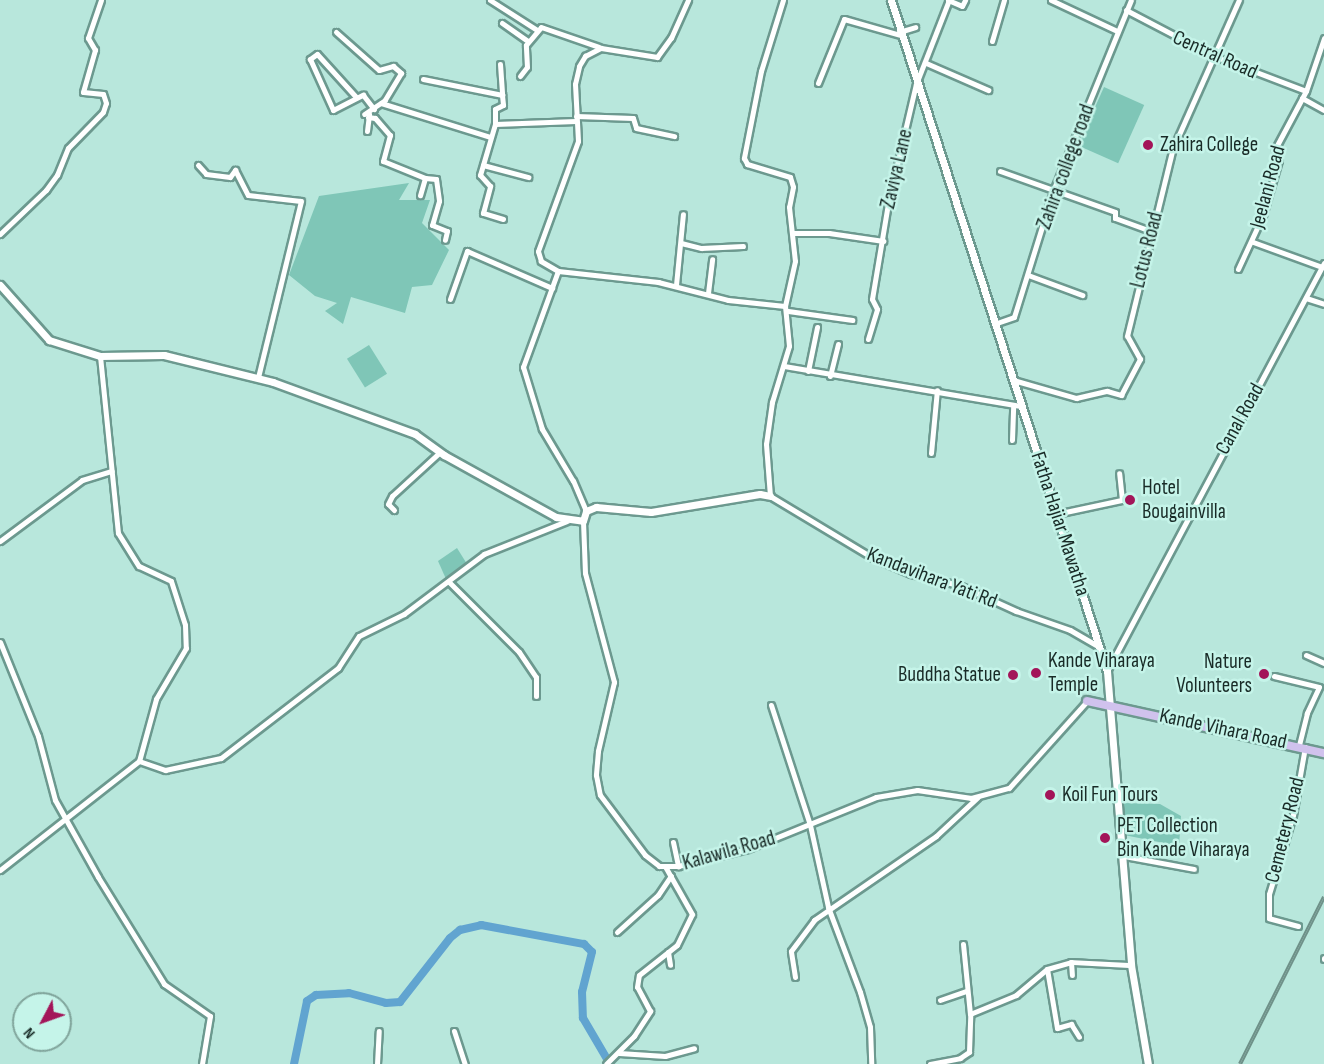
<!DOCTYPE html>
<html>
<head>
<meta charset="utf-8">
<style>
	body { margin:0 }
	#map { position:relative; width:1324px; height:1064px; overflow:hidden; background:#b8e7dc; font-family:"Sofia Sans Condensed",sans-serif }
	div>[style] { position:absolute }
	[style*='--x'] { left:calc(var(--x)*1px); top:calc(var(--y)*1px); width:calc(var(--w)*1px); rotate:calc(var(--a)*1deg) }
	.green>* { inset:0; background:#7fc6b7; transform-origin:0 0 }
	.river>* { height:8px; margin:-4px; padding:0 4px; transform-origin:4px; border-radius:4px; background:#61a4d0 }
	.roads { filter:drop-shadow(2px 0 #6c998f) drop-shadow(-2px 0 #6c998f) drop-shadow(0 2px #6c998f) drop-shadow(0 -2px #6c998f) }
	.street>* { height:5px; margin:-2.5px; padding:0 2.5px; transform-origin:2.5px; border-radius:2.5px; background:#fff }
	.secondary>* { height:7px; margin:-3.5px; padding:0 3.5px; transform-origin:3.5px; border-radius:3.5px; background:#fff }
	.primary>* { height:8px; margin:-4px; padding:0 4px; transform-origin:4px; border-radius:4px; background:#d0c2ed }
	.rail>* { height:4px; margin-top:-2px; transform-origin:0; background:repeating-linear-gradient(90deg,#c5f4e9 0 4.5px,#6f9189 0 9px); box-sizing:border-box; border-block:2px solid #6f9189 }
	.dots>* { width:16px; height:16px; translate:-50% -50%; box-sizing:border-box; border:3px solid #c5f4e9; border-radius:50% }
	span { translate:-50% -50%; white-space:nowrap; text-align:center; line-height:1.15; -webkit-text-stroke:5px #c5f4e9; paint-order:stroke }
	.street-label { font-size:21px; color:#192b27 }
	.poi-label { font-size:21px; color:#192b27 }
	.left { translate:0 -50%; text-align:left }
	.right { translate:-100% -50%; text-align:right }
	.north { position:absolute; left:12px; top:992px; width:60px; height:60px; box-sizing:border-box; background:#c5f4e9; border:2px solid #80a49b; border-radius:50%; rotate:229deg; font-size:16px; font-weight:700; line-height:24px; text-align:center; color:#192b27 }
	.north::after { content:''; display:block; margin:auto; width:21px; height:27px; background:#a31559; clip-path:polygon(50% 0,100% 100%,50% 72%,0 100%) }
</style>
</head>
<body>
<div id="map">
	<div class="green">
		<div style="left:1104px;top:87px;width:44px;height:64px;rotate:24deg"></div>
		<div style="clip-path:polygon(409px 183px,399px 200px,430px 200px,422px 223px,449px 250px,432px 285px,412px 287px,405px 313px,351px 297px,343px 324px,325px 311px,337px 303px,315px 296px,289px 275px,319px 196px)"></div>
		<div style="left:369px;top:345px;width:34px;height:26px;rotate:58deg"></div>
		<div style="clip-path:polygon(457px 548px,467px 564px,446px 579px,438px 561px)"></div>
		<div style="clip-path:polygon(1122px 803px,1160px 804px,1181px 816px,1179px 846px,1124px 835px)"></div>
	</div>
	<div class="river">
		<div style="--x:294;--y:1064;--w:64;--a:-78.3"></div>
		<div style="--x:307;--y:1001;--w:11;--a:-34"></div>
		<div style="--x:316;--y:995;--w:33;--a:-3"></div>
		<div style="--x:349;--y:993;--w:38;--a:15"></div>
		<div style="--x:386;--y:1003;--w:14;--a:-4"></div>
		<div style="--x:400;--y:1002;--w:81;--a:-52"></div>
		<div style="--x:450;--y:938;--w:13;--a:-39"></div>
		<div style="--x:460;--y:930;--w:22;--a:-13"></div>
		<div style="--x:481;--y:925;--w:105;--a:10.5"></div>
		<div style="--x:584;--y:944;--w:11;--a:45"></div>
		<div style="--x:592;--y:952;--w:41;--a:104"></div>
		<div style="--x:582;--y:992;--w:26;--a:88"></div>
		<div style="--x:583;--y:1018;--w:53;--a:59.6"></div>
	</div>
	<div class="roads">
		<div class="street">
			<div style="--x:490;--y:0;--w:56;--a:32.6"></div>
			<div style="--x:783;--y:0;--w:74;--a:107.2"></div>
			<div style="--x:761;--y:71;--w:89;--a:101.1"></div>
			<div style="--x:744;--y:158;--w:7;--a:63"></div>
			<div style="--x:747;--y:164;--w:45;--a:16.8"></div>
			<div style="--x:790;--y:177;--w:10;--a:73"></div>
			<div style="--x:793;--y:187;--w:20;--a:101"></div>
			<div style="--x:789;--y:207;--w:54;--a:83.7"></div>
			<div style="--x:795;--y:261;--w:46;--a:102.5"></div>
			<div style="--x:785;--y:306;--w:40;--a:84.3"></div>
			<div style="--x:789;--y:346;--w:59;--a:106.9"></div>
			<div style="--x:772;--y:402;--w:42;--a:98.1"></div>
			<div style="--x:766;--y:444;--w:52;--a:85.6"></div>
			<div style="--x:770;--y:496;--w:120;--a:31"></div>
			<div style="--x:873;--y:558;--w:41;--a:22.8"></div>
			<div style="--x:911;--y:574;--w:49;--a:12.9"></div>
			<div style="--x:959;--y:585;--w:63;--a:24.5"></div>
			<div style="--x:1016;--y:611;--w:57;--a:19.4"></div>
			<div style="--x:1070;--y:630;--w:34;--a:30"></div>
			<div style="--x:948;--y:0;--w:15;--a:23"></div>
			<div style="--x:962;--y:6;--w:7;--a:-63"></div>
			<div style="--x:1051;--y:0;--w:73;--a:25.2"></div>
			<div style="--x:1126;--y:10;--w:99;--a:27.6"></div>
			<div style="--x:1214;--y:56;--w:98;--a:20.8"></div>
			<div style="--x:502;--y:23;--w:32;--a:35"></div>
			<div style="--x:336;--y:32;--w:57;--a:41.5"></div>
			<div style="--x:379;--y:70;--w:15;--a:-16"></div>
			<div style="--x:393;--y:66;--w:11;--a:41"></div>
			<div style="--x:401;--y:73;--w:31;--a:121"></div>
			<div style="--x:385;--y:100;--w:25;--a:146"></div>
			<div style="--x:899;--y:32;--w:17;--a:-17"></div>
			<div style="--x:992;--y:41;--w:43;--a:-73.7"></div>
			<div style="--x:926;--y:63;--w:68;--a:23.5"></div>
			<div style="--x:500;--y:64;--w:31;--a:86"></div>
			<div style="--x:520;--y:76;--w:11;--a:-52"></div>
			<div style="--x:527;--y:67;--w:22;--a:-93"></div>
			<div style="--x:526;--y:45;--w:23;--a:-50"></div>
			<div style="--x:541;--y:27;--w:61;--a:19"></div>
			<div style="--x:423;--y:79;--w:81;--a:11.4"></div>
			<div style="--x:502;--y:95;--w:10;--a:84"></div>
			<div style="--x:503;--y:105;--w:9;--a:153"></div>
			<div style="--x:495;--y:109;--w:15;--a:90"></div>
			<div style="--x:818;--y:83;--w:69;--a:-67.9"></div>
			<div style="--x:844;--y:19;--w:58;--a:15.9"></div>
			<div style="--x:356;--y:97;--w:58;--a:-132.2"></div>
			<div style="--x:317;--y:54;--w:9;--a:144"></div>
			<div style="--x:310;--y:59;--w:56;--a:65.7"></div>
			<div style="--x:333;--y:110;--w:34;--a:-27"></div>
			<div style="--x:363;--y:95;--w:18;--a:52"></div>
			<div style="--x:1302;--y:98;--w:25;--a:29"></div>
			<div style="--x:381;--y:103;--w:114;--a:17.3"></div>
			<div style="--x:576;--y:116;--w:57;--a:2"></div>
			<div style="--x:633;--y:118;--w:10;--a:73"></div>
			<div style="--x:636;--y:128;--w:39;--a:12"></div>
			<div style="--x:368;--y:117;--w:7;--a:8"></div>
			<div style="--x:375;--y:118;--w:23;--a:49"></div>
			<div style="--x:390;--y:135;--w:27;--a:105"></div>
			<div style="--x:383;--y:161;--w:45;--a:22"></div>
			<div style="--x:425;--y:178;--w:18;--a:106"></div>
			<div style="--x:367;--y:131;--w:17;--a:-83"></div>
			<div style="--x:198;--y:165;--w:12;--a:48"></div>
			<div style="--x:206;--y:174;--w:24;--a:7"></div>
			<div style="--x:230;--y:177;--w:9;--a:-54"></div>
			<div style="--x:235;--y:170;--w:28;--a:63"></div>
			<div style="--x:248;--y:195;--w:53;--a:6.5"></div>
			<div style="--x:301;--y:201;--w:182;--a:103.7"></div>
			<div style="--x:483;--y:165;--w:47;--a:14.9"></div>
			<div style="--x:1000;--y:171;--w:122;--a:19.6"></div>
			<div style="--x:1115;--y:212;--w:6;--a:90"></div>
			<div style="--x:1115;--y:218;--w:38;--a:20"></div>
			<div style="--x:425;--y:178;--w:11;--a:5"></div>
			<div style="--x:436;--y:179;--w:22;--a:82"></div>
			<div style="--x:439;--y:201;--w:25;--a:106"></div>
			<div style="--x:432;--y:225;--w:16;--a:22"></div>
			<div style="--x:447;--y:231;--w:9;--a:103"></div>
			<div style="--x:503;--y:219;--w:21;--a:-163"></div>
			<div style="--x:483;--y:213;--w:28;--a:-75"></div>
			<div style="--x:490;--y:186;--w:15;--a:-132"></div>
			<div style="--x:480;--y:175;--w:53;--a:-73.6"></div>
			<div style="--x:495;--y:124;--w:81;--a:-2.1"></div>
			<div style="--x:794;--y:233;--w:35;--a:0"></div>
			<div style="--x:829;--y:233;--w:55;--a:8.4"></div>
			<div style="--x:0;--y:234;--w:64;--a:-43.7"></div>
			<div style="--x:46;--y:190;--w:19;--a:-54"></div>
			<div style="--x:57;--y:175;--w:29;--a:-68"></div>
			<div style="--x:68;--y:148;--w:50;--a:-45.8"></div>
			<div style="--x:103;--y:112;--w:9;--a:-72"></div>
			<div style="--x:106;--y:103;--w:9;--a:-108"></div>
			<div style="--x:103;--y:94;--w:20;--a:-174"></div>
			<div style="--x:83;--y:92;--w:44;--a:-74.1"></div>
			<div style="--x:95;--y:50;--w:14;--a:-120"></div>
			<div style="--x:88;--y:38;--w:40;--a:-71.1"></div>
			<div style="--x:1253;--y:242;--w:73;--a:19.9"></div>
			<div style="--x:681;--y:243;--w:21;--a:14"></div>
			<div style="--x:701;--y:248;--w:42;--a:-2.7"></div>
			<div style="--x:1238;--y:269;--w:60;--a:-65.2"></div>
			<div style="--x:1263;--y:215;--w:57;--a:-73.8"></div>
			<div style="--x:1279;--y:160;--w:12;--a:-110"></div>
			<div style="--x:1275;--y:149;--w:66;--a:-61.9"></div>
			<div style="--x:1306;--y:91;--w:56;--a:-71.2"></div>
			<div style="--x:558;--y:271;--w:101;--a:6.3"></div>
			<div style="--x:658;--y:282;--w:72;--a:14.4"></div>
			<div style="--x:728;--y:300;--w:57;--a:6"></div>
			<div style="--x:1028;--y:275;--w:58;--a:20.3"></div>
			<div style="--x:676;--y:285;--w:71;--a:-84.4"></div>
			<div style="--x:708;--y:293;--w:34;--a:-83"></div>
			<div style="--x:1306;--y:298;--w:19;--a:18"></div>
			<div style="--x:450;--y:299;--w:51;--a:-70.5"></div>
			<div style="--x:467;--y:251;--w:93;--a:23.5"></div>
			<div style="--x:788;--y:311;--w:65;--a:8"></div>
			<div style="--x:994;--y:324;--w:21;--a:-19"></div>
			<div style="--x:1014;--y:317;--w:132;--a:-72.8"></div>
			<div style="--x:1053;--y:191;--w:206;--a:-67.8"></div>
			<div style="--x:868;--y:339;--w:31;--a:-73"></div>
			<div style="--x:877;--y:309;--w:11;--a:-117"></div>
			<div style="--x:872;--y:299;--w:97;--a:-80.5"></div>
			<div style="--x:888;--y:203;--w:122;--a:-76.8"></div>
			<div style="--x:916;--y:84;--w:90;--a:-68.6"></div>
			<div style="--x:100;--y:356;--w:178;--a:84.2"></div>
			<div style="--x:118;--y:533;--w:39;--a:58"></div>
			<div style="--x:139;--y:566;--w:35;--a:25"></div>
			<div style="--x:171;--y:581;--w:46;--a:72.3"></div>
			<div style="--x:185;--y:625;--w:23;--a:88"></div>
			<div style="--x:186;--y:648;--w:59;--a:120.5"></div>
			<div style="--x:156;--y:699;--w:64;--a:105.3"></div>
			<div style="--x:784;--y:366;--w:240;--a:9.6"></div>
			<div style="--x:808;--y:371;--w:45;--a:-78.4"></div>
			<div style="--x:830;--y:376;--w:33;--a:-76"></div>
			<div style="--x:1013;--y:380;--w:66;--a:15.9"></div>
			<div style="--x:1076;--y:398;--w:32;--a:-13"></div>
			<div style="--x:1107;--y:391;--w:15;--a:16"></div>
			<div style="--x:1121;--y:395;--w:41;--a:-62.2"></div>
			<div style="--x:1140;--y:359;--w:26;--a:-119"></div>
			<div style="--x:1127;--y:336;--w:194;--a:-76.3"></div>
			<div style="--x:1173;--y:148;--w:162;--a:-66"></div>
			<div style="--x:1012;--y:440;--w:35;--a:-88"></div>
			<div style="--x:931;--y:453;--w:63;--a:-84.6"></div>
			<div style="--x:394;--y:510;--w:8;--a:-135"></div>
			<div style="--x:388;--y:504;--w:9;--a:-63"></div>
			<div style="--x:392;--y:496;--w:65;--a:-42.5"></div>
			<div style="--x:586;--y:511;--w:33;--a:-113"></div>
			<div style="--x:573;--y:481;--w:61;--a:-120.8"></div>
			<div style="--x:542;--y:429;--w:65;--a:-107"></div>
			<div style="--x:523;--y:367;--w:102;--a:-70"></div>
			<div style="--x:558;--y:271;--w:20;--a:-150"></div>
			<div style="--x:541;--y:261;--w:10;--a:-107"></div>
			<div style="--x:538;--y:251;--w:117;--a:-70"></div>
			<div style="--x:578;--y:141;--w:57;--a:-93"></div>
			<div style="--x:575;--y:84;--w:18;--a:-77"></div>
			<div style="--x:579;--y:66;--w:12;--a:-59"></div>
			<div style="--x:585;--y:56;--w:18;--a:-27"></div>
			<div style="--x:601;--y:48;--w:57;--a:9.1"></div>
			<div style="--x:657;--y:57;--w:24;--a:-54"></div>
			<div style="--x:671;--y:38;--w:42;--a:-65.9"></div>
			<div style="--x:1056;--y:514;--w:67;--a:-12"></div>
			<div style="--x:1122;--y:500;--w:27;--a:-96"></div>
			<div style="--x:583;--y:521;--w:52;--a:87.8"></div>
			<div style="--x:585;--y:573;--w:113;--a:75.1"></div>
			<div style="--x:614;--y:682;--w:71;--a:103.1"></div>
			<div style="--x:598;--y:751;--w:24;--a:95"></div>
			<div style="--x:596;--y:775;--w:20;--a:79"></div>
			<div style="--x:600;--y:795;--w:75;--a:53.1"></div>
			<div style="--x:645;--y:855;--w:18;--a:38"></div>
			<div style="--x:659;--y:866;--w:19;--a:0"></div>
			<div style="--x:678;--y:866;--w:72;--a:-13.7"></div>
			<div style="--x:748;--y:849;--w:138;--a:-22.1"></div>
			<div style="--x:876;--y:797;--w:42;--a:-9.7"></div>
			<div style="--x:917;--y:790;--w:55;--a:8.4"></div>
			<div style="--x:971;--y:798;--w:39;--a:-15"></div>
			<div style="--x:1009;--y:788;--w:117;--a:-48.1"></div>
			<div style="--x:0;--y:541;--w:102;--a:-36.6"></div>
			<div style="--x:82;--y:480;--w:31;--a:-17"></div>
			<div style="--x:449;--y:582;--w:99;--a:45"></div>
			<div style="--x:519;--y:652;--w:30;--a:56"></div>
			<div style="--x:536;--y:677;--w:19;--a:90"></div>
			<div style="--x:0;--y:642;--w:101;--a:68"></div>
			<div style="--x:38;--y:736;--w:66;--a:75.1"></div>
			<div style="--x:55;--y:800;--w:88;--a:60.8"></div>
			<div style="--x:98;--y:877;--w:126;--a:58.3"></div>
			<div style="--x:164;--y:984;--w:56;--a:34.8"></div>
			<div style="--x:210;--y:1016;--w:49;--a:99.5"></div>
			<div style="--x:1306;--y:655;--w:20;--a:24"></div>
			<div style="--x:1107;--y:671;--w:462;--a:-62"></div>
			<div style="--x:1274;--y:676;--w:46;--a:13.7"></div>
			<div style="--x:1319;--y:687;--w:29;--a:115"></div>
			<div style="--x:1307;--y:713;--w:34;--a:104"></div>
			<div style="--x:771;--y:705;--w:126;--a:72"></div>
			<div style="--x:810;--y:825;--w:84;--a:77.6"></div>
			<div style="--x:828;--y:907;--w:91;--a:69.4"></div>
			<div style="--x:860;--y:992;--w:36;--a:74"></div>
			<div style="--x:870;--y:1027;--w:37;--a:88"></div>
			<div style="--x:673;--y:842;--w:25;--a:78"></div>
			<div style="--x:1124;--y:856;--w:71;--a:10.5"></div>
			<div style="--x:0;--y:870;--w:177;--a:-38.1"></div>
			<div style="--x:139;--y:761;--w:28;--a:19"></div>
			<div style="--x:165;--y:770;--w:57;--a:-12.1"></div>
			<div style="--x:221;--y:758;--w:148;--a:-37.6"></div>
			<div style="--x:338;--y:668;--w:38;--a:-57"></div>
			<div style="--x:359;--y:636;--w:50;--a:-26.1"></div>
			<div style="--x:404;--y:614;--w:100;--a:-36.9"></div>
			<div style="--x:484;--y:554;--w:89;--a:-21.7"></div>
			<div style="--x:1298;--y:926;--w:30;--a:-165"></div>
			<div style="--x:1269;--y:918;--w:24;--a:-90"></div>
			<div style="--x:1269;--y:894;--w:83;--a:-73.1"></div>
			<div style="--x:1293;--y:815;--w:69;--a:-80"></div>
			<div style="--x:617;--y:932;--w:55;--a:-42.1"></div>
			<div style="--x:658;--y:895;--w:23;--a:-56"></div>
			<div style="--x:963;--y:944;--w:70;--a:84.3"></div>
			<div style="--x:668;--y:952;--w:13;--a:81"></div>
			<div style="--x:1324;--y:958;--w:1;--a:90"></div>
			<div style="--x:1071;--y:962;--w:13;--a:86"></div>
			<div style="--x:1047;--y:969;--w:60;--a:80.4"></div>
			<div style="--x:1057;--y:1028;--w:15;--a:-16"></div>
			<div style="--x:1071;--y:1024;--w:15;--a:58"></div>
			<div style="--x:795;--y:977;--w:26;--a:-99"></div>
			<div style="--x:791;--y:951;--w:39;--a:-53"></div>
			<div style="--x:814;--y:920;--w:148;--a:-34.5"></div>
			<div style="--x:936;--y:836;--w:57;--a:-42.9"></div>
			<div style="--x:940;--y:1000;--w:28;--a:-19"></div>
			<div style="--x:454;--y:1031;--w:35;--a:72"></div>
			<div style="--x:619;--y:1053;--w:46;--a:3.7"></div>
			<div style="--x:665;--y:1056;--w:30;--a:-15"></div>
			<div style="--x:377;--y:1064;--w:33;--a:-87"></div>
			<div style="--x:606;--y:1064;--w:40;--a:-45"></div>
			<div style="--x:634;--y:1036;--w:30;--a:-57"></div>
			<div style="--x:650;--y:1011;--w:27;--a:-118"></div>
			<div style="--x:637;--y:987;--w:12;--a:-81"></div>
			<div style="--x:639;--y:975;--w:48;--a:-38.3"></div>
			<div style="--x:677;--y:945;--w:34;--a:-64"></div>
			<div style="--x:692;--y:914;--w:53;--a:-119.5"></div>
			<div style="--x:930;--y:1064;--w:31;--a:-11"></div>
			<div style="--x:960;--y:1058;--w:11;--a:-34"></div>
			<div style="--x:969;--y:1052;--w:38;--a:-88"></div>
			<div style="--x:970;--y:1014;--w:50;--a:-22.4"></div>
			<div style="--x:1016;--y:995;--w:40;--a:-40"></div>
			<div style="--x:1047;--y:969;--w:25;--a:-16"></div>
			<div style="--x:1071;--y:962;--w:60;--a:2.9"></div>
		</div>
		<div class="secondary">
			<div style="--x:891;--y:0;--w:705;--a:72.16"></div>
			<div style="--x:1107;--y:671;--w:295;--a:85.3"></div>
			<div style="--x:1131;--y:965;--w:100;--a:80.3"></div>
			<div style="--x:0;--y:285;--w:74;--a:48.3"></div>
			<div style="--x:49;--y:340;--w:53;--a:17.4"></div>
			<div style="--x:100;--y:356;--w:64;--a:-0.9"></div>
			<div style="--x:164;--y:355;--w:112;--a:13.9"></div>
			<div style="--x:273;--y:382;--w:151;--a:20.1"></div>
			<div style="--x:415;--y:434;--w:36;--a:36"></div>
			<div style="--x:444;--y:455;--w:128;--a:29"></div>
			<div style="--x:556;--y:517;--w:27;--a:8"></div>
			<div style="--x:583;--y:521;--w:10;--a:-73"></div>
			<div style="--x:586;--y:511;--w:11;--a:-22"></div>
			<div style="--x:596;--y:507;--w:55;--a:5.2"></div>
			<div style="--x:651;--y:512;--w:110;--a:-9.4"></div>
			<div style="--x:760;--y:494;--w:10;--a:11"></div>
		</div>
		<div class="primary">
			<div style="--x:1087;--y:701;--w:243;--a:12.4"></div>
		</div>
	</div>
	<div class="rail">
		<div style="--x:1240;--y:1064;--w:187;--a:-63.3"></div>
	</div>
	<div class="dots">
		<div style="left:1148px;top:145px;background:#a31559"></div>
		<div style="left:1130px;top:500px;background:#a31559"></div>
		<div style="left:1036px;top:673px;background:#a31559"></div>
		<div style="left:1264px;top:674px;background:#a31559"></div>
		<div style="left:1013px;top:675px;background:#a31559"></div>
		<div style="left:1050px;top:795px;background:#a31559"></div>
		<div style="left:1105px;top:838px;background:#a31559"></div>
	</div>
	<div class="street-label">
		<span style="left:1215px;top:55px;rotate:24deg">Central Road</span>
		<span style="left:1066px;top:167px;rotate:-70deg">Zahira college road</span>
		<span style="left:897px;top:169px;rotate:-77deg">Zaviya Lane</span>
		<span style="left:1268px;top:187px;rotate:-75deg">Jeelani Road</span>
		<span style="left:1147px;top:250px;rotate:-76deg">Lotus Road</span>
		<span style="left:1240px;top:419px;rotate:-61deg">Canal Road</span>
		<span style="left:1060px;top:524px;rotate:72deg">Fatha Hajiar Mawatha</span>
		<span style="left:932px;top:578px;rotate:21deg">Kandavihara Yati Rd</span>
		<span style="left:1223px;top:729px;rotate:12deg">Kande Vihara Road</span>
		<span style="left:1285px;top:830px;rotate:-76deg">Cemetery Road</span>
		<span style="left:729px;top:851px;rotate:-16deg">Kalawila Road</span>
	</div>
	<div class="poi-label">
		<span class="left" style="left:1160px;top:145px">Zahira College</span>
		<span class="left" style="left:1142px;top:500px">Hotel<br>Bougainvilla</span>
		<span class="left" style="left:1048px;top:673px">Kande Viharaya<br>Temple</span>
		<span class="right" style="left:1252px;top:674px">Nature<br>Volunteers</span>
		<span class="right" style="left:1001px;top:675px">Buddha Statue</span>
		<span class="left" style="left:1062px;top:795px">Koil Fun Tours</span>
		<span class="left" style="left:1117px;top:838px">PET Collection<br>Bin Kande Viharaya</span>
	</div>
	<div class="north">N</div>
</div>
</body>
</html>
